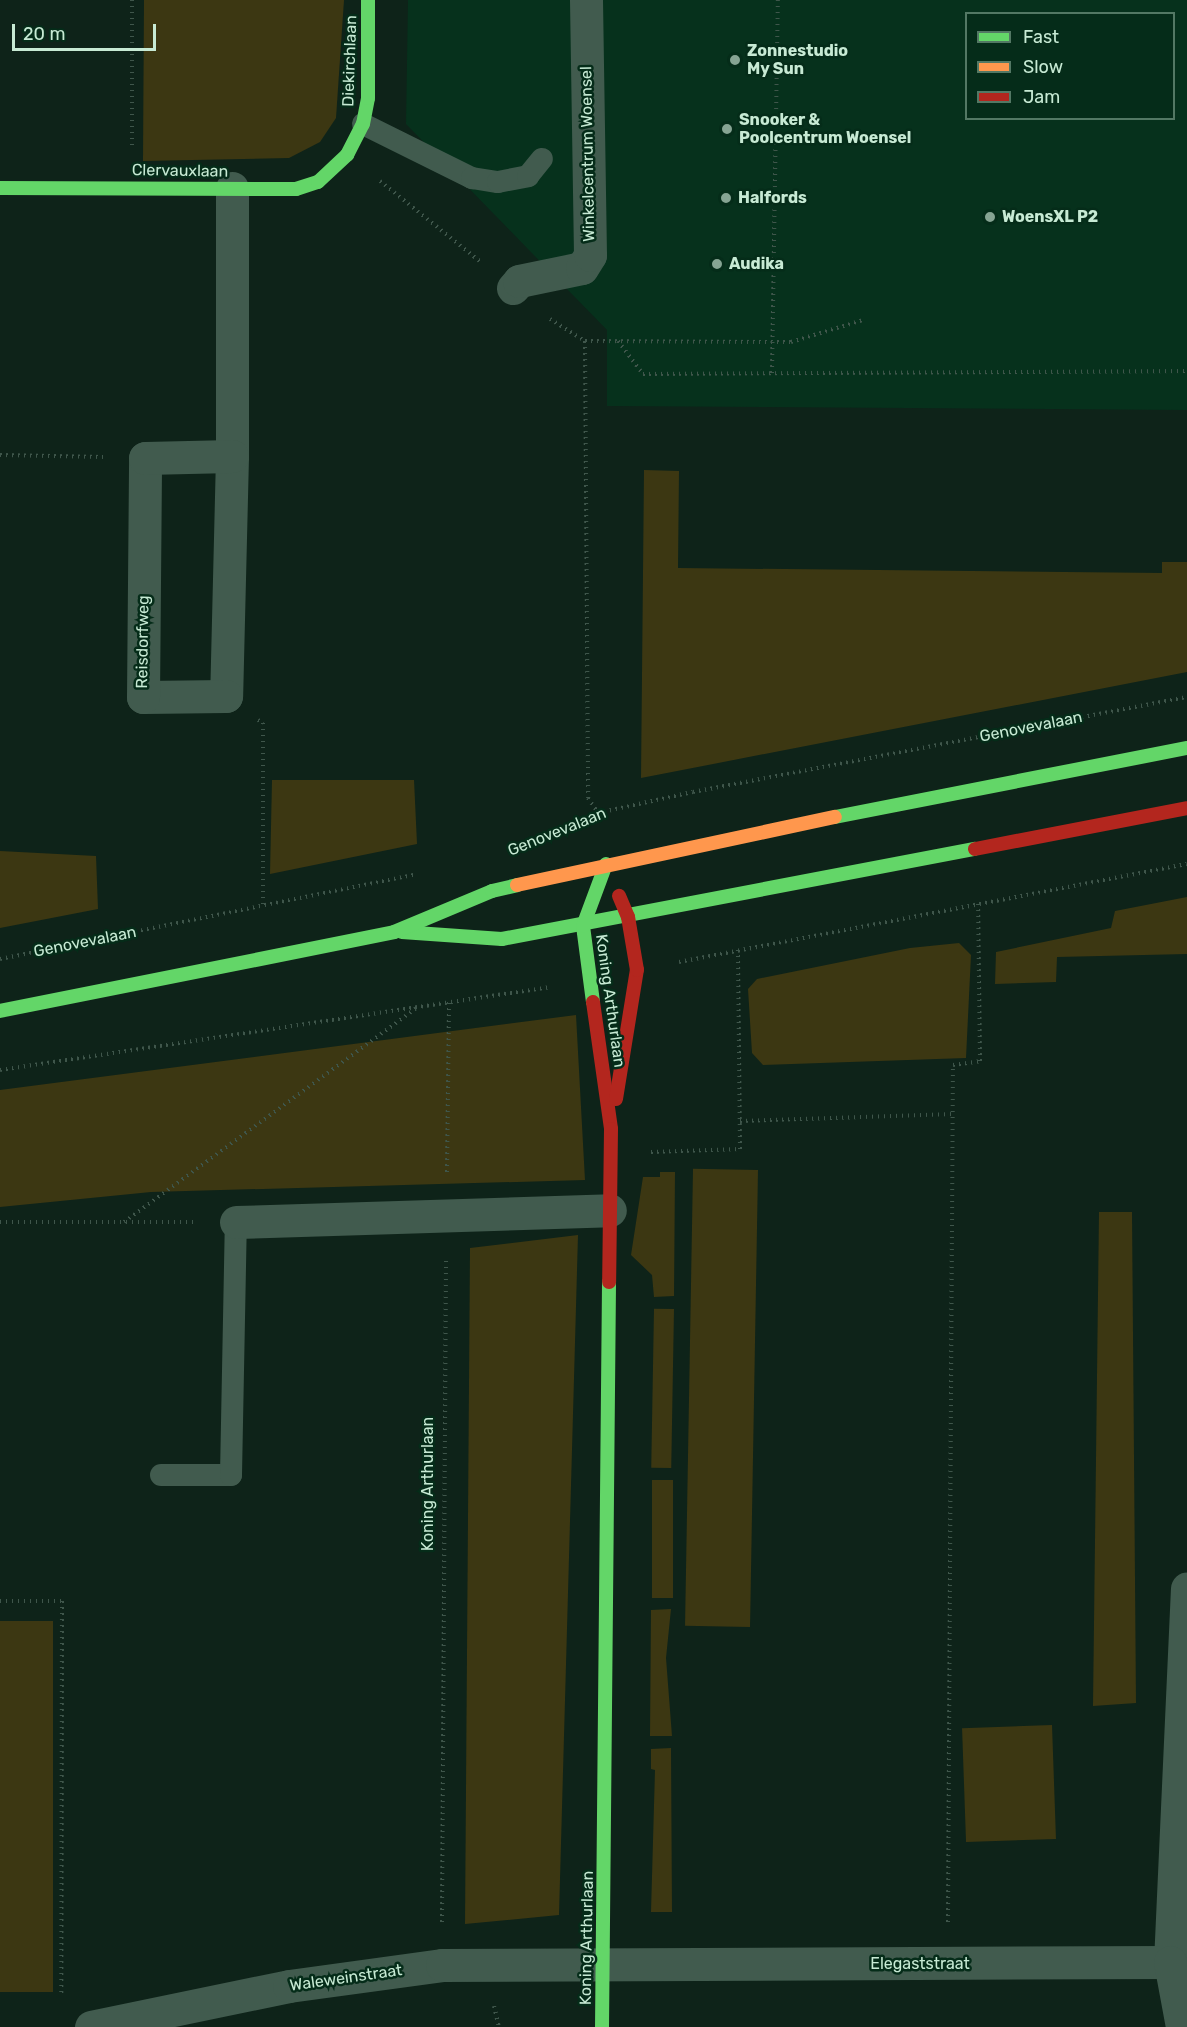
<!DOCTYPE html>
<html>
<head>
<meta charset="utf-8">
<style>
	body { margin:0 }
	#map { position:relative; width:1187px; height:2027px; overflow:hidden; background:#0e2319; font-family:Rubik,sans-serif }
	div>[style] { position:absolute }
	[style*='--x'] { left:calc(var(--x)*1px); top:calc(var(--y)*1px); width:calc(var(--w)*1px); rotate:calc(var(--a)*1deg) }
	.built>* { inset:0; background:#06311c }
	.green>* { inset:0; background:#3c3712; transform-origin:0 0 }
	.path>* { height:4px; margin-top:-2px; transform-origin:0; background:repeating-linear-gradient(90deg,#3f564b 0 1.5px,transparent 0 6px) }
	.lane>* { height:22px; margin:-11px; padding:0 11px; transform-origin:11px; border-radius:11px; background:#415b4e }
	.street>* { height:33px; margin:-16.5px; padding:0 16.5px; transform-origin:16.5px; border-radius:16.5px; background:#415b4e }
	.fast>* { height:14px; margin:-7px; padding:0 7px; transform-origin:7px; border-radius:7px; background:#63d668 }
	.slow>* { height:14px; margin:-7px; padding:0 7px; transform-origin:7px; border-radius:7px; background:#ff974d }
	.jam>* { height:14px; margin:-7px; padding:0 7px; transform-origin:7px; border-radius:7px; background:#b3261e }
	.dots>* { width:16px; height:16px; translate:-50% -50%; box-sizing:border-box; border:3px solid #052c19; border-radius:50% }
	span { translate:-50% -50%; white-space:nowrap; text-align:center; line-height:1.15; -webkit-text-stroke:5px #052c19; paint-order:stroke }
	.poi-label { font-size:16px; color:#c7ead4; font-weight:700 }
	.left { translate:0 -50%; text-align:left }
	.street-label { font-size:16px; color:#c7ead4 }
	.legend { position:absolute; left:965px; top:12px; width:210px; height:108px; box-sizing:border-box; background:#052c19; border:2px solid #537864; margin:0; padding:8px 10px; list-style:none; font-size:18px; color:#c7ead4 }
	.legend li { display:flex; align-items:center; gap:12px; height:30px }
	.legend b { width:30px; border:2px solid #537864 }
	.scale { position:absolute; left:12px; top:24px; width:144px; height:27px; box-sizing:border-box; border:3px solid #c7ead4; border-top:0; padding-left:8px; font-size:18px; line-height:21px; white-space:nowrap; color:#c7ead4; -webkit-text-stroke:4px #052c19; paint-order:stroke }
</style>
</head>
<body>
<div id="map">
	<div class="built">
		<div style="clip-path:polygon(evenodd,408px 0,1187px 0,1187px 410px,607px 406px,607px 330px,406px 124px,408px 0,966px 14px,1174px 14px,1174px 118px,966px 118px,966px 14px)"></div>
	</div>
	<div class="green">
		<div style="clip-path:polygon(144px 0,344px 0,336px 118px,320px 142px,289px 158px,143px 161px)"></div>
		<div style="clip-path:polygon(644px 470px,679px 471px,678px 568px,1162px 573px,1162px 562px,1187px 562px,1187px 672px,641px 778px)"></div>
		<div style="clip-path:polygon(272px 780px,414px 780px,417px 844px,270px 874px)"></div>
		<div style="clip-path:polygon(0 851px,96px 856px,98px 909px,0 928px)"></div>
		<div style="clip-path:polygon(1187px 897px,1187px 954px,1057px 957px,1056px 982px,995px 984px,996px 952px,1111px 928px,1115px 911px)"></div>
		<div style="clip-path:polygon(959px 943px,971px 955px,966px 1058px,763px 1065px,752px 1053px,748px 989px,757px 979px,910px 948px)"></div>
		<div style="clip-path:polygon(576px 1015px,585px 1180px,151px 1192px,0 1207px,0 1090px)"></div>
		<div style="left:758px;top:1170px;width:457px;height:65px;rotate:91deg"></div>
		<div style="clip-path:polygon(660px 1172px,675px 1172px,674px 1296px,654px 1297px,652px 1275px,631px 1255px,643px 1177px,660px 1177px)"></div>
		<div style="clip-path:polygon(1099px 1212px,1132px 1212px,1136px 1703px,1093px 1706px)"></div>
		<div style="clip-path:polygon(578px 1235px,559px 1915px,465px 1924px,470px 1248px)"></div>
		<div style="left:674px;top:1309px;width:159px;height:20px;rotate:91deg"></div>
		<div style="left:652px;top:1480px;width:21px;height:118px"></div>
		<div style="clip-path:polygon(671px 1609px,666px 1658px,672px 1736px,650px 1736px,651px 1610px)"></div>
		<div style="left:53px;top:1621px;width:371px;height:53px;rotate:90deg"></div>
		<div style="left:1052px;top:1725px;width:114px;height:90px;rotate:88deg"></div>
		<div style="clip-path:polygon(671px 1748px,672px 1912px,651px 1912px,655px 1770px,651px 1769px,651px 1749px)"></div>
	</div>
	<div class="path">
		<div style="--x:132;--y:0;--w:146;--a:90"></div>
		<div style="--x:380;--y:181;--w:131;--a:38.8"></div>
		<div style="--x:550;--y:319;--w:41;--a:32.2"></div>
		<div style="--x:585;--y:341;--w:457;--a:89.6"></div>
		<div style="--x:588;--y:798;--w:18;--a:56"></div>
		<div style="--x:585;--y:341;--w:206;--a:0.3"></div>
		<div style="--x:791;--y:342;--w:75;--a:-17"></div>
		<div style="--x:618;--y:341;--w:41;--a:52.9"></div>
		<div style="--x:643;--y:374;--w:544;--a:-0.32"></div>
		<div style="--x:772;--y:373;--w:373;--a:-89.1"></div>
		<div style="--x:0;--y:455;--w:103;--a:1.1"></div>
		<div style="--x:258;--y:720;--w:6;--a:31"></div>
		<div style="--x:263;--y:723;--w:183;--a:90"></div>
		<div style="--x:558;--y:830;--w:43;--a:-23"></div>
		<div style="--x:598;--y:813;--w:97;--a:-12.5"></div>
		<div style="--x:693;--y:792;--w:503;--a:-10.89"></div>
		<div style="--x:0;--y:959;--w:422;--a:-11.5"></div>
		<div style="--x:679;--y:962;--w:517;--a:-10.92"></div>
		<div style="--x:0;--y:1070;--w:557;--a:-8.57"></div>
		<div style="--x:740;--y:1121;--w:214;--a:-1.9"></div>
		<div style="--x:651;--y:1152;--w:89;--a:-1.9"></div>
		<div style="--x:740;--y:1149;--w:199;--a:-90.6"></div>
		<div style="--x:447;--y:1172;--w:170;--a:-89.3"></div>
		<div style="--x:0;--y:1222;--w:196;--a:0"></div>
		<div style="--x:124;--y:1222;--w:362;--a:-36.2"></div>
		<div style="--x:0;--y:1601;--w:62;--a:0"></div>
		<div style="--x:62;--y:1601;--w:396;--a:90.1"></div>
		<div style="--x:442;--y:1922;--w:664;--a:-89.65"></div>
		<div style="--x:948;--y:1922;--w:857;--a:-89.67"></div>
		<div style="--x:953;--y:1065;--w:27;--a:-8"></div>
		<div style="--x:980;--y:1061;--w:157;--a:-90.7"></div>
		<div style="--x:494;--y:2006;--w:22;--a:77"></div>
	</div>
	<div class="lane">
		<div style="--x:363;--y:124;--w:122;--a:26.4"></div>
		<div style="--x:472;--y:178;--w:26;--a:9"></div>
		<div style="--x:498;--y:182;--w:31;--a:-11"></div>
		<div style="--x:528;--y:176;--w:22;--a:-51"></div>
		<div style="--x:161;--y:1475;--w:70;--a:0"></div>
		<div style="--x:231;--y:1475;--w:253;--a:-88.9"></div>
	</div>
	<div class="street">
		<div style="--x:232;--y:188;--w:268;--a:90"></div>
		<div style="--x:232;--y:456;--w:240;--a:91.4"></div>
		<div style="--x:226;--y:696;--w:83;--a:179.3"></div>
		<div style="--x:143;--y:697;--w:239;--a:-89.5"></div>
		<div style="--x:145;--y:458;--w:87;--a:-1.3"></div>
		<div style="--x:513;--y:288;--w:9;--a:-49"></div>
		<div style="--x:519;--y:281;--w:64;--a:-11.7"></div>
		<div style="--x:582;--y:268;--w:15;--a:-58"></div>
		<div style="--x:590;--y:255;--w:255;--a:-90.9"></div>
		<div style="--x:236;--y:1222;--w:374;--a:-1.8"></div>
		<div style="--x:1170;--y:1962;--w:374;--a:-87.4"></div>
		<div style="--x:91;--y:2027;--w:202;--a:-11.7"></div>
		<div style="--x:289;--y:1986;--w:154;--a:-7.8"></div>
		<div style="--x:442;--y:1965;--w:728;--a:-0.24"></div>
		<div style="--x:1170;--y:1962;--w:66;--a:79.5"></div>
	</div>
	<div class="fast">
		<div style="--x:0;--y:188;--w:296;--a:0.2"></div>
		<div style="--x:296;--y:189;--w:23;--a:-18"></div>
		<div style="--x:318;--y:182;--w:40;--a:-43"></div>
		<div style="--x:347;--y:155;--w:35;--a:-63"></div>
		<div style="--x:363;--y:124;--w:26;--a:-79"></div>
		<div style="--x:368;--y:98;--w:98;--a:-90"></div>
		<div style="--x:835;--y:817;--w:359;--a:-11.1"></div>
		<div style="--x:402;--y:932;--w:100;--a:4"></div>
		<div style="--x:502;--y:939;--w:481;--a:-10.8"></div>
		<div style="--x:593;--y:1002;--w:77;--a:-97.5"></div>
		<div style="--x:583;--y:926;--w:66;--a:-69.6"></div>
		<div style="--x:0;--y:1011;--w:402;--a:-11.3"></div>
		<div style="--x:394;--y:932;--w:106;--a:-22.7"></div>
		<div style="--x:492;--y:891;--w:26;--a:-13"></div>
		<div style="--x:602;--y:2027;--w:745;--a:-89.46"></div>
	</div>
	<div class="slow">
		<div style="--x:517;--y:885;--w:325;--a:-12.1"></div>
	</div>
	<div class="jam">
		<div style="--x:975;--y:849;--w:216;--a:-10.9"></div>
		<div style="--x:593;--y:1002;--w:128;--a:81.9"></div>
		<div style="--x:611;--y:1129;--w:153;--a:90.7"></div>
		<div style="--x:616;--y:1099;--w:131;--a:-80.8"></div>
		<div style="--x:637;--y:970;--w:54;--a:-99.6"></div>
		<div style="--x:628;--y:917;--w:23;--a:-113"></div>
	</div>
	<div class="dots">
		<div style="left:735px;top:60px;background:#86a493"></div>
		<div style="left:727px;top:129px;background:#86a493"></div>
		<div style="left:726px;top:198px;background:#86a493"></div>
		<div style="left:990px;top:217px;background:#86a493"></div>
		<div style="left:717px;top:264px;background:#86a493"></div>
	</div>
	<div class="poi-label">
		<span class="left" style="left:747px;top:60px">Zonnestudio<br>My Sun</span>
		<span class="left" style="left:739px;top:129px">Snooker &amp;<br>Poolcentrum Woensel</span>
		<span class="left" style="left:738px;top:198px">Halfords</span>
		<span class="left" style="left:1002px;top:217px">WoensXL P2</span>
		<span class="left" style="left:729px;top:264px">Audika</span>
	</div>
	<div class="street-label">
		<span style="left:350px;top:61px;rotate:-88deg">Diekirchlaan</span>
		<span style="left:588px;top:154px;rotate:-91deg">Winkelcentrum Woensel</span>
		<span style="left:180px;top:171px;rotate:1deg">Clervauxlaan</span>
		<span style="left:143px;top:642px;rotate:-89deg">Reisdorfweg</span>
		<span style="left:1031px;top:727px;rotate:-11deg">Genovevalaan</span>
		<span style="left:557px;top:832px;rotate:-22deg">Genovevalaan</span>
		<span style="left:85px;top:942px;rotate:-11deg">Genovevalaan</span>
		<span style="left:610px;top:1001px;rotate:82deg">Koning Arthurlaan</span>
		<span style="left:428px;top:1484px;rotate:-90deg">Koning Arthurlaan</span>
		<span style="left:587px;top:1938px;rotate:-89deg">Koning Arthurlaan</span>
		<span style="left:920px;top:1964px">Elegaststraat</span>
		<span style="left:346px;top:1978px;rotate:-8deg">Waleweinstraat</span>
	</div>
	<ul class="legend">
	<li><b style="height:8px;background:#63d668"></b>Fast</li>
	<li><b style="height:8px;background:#ff974d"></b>Slow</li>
	<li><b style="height:8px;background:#b3261e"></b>Jam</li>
	</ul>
	<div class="scale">20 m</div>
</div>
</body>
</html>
